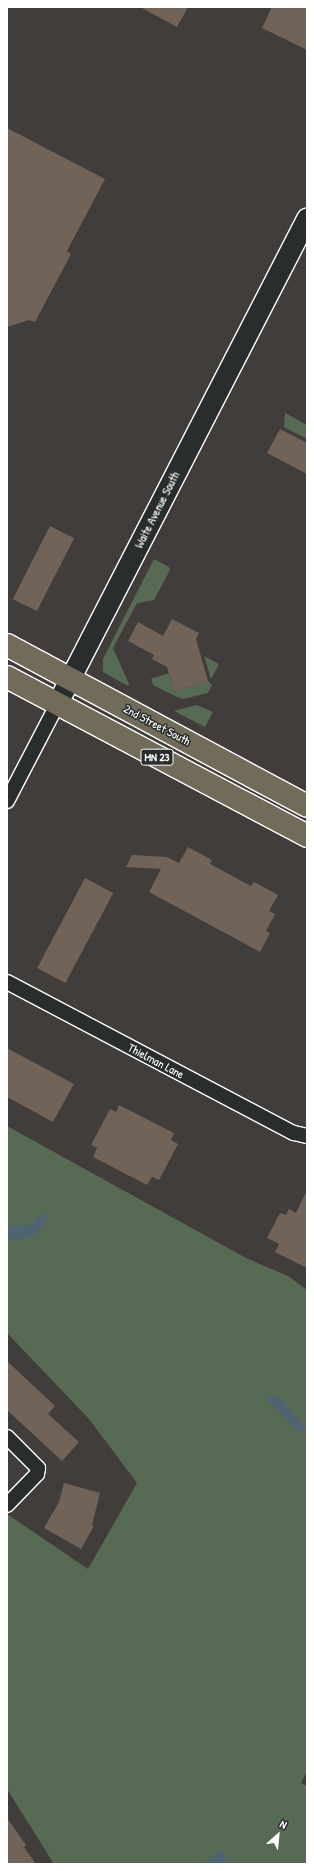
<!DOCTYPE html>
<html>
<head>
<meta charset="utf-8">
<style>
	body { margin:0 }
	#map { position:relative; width:314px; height:1871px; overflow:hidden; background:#403d3b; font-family:"Patrick Hand",sans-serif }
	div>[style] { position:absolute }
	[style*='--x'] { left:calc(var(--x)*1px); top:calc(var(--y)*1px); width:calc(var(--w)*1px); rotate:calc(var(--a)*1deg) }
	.green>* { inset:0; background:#576a54 }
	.water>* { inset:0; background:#4f6473 }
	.building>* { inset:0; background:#726359; transform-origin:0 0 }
	.roads { filter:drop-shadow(1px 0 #fff) drop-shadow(-1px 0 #fff) drop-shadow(0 1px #fff) drop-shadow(0 -1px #fff) }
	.street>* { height:14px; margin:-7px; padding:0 7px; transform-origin:7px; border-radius:7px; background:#2a2d2e }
	.secondary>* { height:20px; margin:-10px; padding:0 10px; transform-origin:10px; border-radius:10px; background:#2a2d2e }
	.highway>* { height:22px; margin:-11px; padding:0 11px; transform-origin:11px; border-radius:11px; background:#736b5a }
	span { translate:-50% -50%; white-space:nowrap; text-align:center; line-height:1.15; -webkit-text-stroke:3px #2a2d2e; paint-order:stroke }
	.shield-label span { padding:1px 3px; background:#2a2d2e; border:1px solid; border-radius:3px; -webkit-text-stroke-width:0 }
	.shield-label { font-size:11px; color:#fff; font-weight:700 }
	.street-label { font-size:12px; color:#fff }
	.frame { position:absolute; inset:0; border:8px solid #fff; pointer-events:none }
	.north { position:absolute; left:258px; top:1815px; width:40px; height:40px; -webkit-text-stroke:3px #2a2d2e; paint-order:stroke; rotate:27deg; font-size:11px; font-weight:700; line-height:16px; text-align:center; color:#fff }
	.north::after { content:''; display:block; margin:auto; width:14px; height:18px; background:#fff; clip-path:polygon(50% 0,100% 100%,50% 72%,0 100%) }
</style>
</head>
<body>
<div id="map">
	<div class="green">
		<div style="clip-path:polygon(285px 413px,307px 425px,307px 439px,284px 427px)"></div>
		<div style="clip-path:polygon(154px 559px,169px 567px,170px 570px,154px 600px,137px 603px,113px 648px,129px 684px,128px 686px,103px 672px,103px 659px)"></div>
		<div style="clip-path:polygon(204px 656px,219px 664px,211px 679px)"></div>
		<div style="clip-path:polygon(169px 673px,175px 691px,208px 681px,212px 685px,208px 693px,183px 699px,177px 697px,153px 685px,151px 679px)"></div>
		<div style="clip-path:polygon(197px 705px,213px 712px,205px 727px,174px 711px)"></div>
		<div style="clip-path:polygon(7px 1126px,246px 1258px,288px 1276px,307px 1290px,307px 1771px,301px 1783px,307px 1786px,307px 1864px,54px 1864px,7px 1789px,7px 1514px,88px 1569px,137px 1483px,89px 1419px,7px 1333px)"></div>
	</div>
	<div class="water">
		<div style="clip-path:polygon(44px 1212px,48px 1219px,36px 1234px,22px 1240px,7px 1240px,7px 1226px,31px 1225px)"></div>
		<div style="clip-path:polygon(273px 1395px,282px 1400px,305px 1428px,303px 1430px,299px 1432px,269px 1402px,267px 1397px)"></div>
		<div style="clip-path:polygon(219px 1851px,227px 1855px,223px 1864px,203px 1864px)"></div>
	</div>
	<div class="building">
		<div style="clip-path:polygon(140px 7px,188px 7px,177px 27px)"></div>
		<div style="clip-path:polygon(272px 7px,307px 7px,307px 50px,262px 28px)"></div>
		<div style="clip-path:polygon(7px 128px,105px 179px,67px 251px,71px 254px,35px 322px,29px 320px,7px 327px)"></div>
		<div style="clip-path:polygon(280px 429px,307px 443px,307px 474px,267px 453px)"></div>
		<div style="left:50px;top:526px;width:27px;height:82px;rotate:27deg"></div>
		<div style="clip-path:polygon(172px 619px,199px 633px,196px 639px,208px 681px,175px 691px,167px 667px,152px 659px,154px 655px,128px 641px,138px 622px,163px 636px)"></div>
		<div style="clip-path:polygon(188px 847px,212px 860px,210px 864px,251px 886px,254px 882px,278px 895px,269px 911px,275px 914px,266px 931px,270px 933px,260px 952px,149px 892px,161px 869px,126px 867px,132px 855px,167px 857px,179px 863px)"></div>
		<div style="left:85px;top:878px;width:32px;height:102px;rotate:28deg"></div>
		<div style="clip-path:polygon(7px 1048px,74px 1084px,53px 1122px,7px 1097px)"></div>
		<div style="clip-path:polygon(119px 1105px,174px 1133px,171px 1140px,178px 1144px,159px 1180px,152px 1177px,147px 1185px,93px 1157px,97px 1148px,91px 1145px,110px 1109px,116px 1112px)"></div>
		<div style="clip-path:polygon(307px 1190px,307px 1268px,275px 1252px,279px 1244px,267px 1238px,280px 1213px,286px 1215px,289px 1209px,296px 1213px)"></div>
		<div style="clip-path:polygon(7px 1361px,55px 1406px,48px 1414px,79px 1442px,62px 1461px,7px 1410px)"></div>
		<div style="clip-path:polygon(64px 1483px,100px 1493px,92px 1525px,94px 1526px,81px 1549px,44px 1528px,59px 1502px)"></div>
		<div style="clip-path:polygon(7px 1818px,26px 1845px,24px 1847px,36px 1864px,7px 1864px)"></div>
	</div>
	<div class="roads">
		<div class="street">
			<div style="--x:7;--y:801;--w:108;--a:-62.5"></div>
			<div style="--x:7;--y:982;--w:324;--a:27.8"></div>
			<div style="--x:294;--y:1133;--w:13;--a:13"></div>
			<div style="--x:7;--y:1437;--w:44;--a:45"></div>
			<div style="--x:38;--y:1468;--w:6;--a:99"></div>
			<div style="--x:37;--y:1474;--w:43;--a:134.1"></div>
		</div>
		<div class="secondary">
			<div style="--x:57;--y:705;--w:547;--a:-62.78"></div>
		</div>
		<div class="highway">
			<div style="--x:7;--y:645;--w:340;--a:28.2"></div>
			<div style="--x:7;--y:677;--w:340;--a:27.9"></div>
		</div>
	</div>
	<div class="shield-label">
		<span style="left:157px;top:757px">MN 23</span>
	</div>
	<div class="street-label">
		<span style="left:157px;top:510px;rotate:-63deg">Waite Avenue South</span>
		<span style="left:157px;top:725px;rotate:28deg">2nd Street South</span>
		<span style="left:156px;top:1061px;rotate:28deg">Thielman Lane</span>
	</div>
	<div class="frame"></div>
	<div class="north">N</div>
</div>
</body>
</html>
